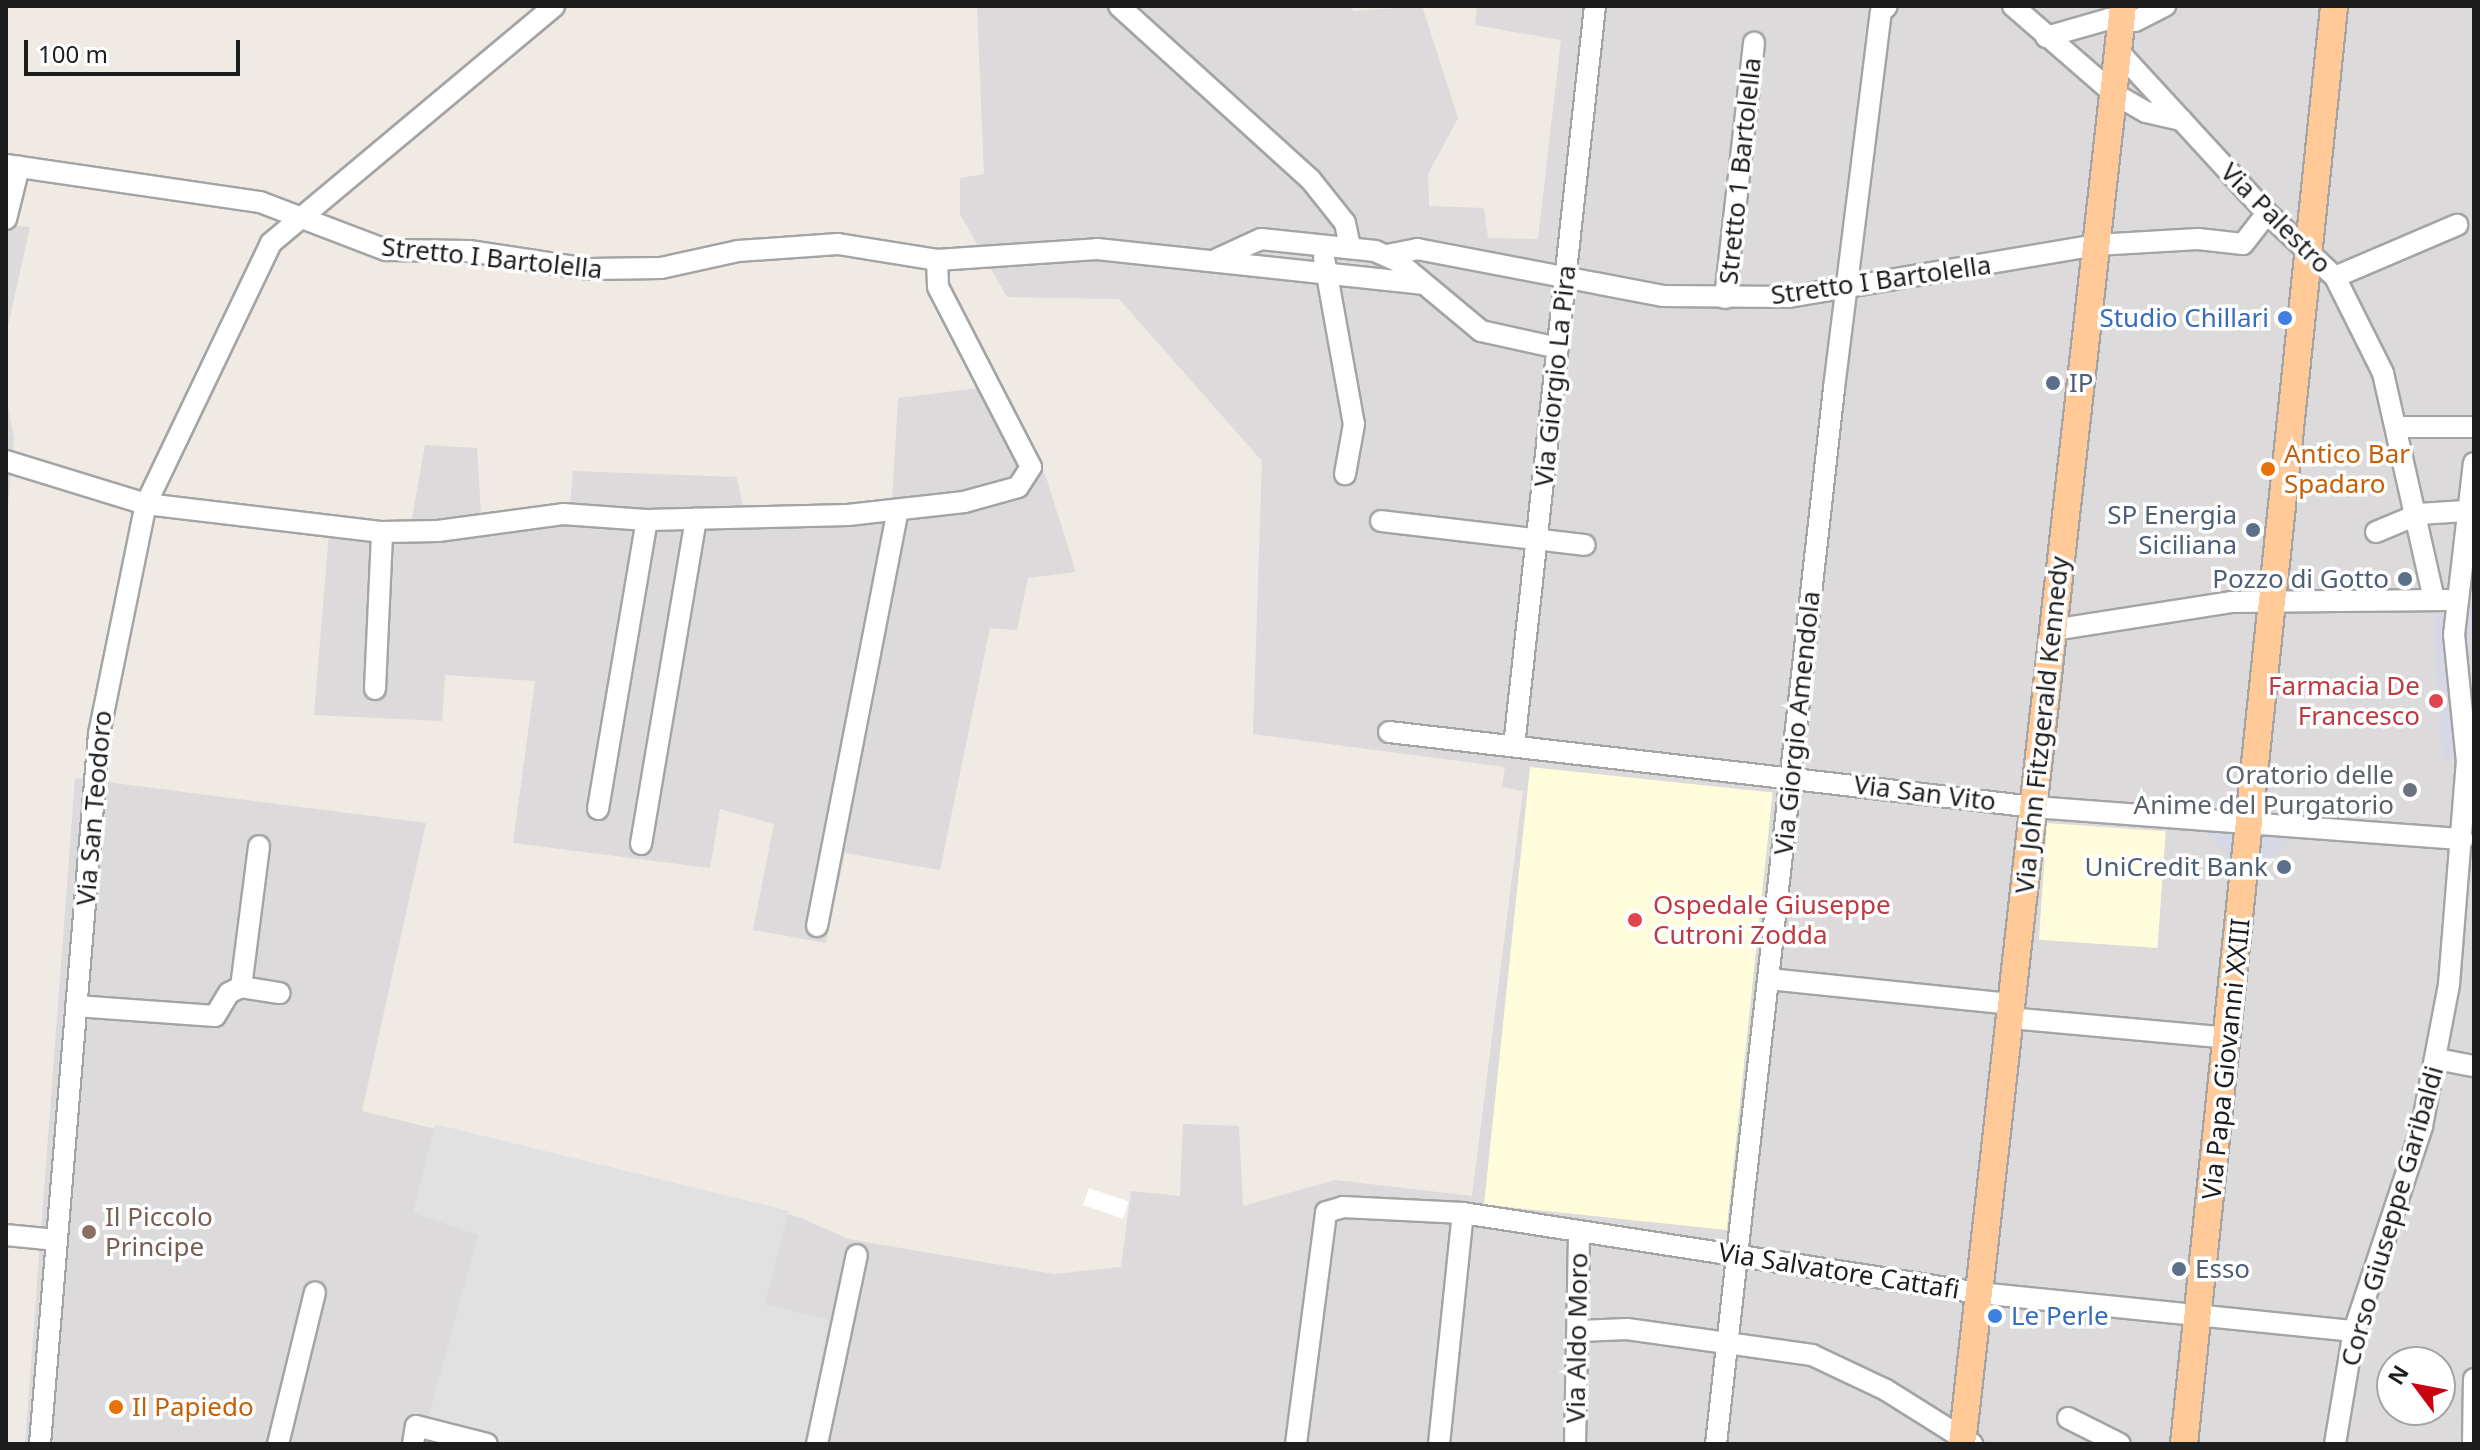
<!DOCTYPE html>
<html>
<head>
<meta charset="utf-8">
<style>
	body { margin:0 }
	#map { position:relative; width:2480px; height:1450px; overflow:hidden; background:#efeae3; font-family:"Noto Sans",sans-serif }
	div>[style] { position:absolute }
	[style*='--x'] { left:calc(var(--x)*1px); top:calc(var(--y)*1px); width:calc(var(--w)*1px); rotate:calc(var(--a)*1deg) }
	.residential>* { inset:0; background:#dcdada }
	.education>* { inset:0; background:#fffcdc; transform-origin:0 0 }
	.parking>* { inset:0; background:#e1e1e1 }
	.plaza>* { inset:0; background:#d7d8e5; transform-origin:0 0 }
	.pier>* { inset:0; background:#fff; transform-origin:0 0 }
	.roads { filter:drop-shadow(2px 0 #a4a4a4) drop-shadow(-2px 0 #a4a4a4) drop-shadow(0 2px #a4a4a4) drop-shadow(0 -2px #a4a4a4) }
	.minor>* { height:20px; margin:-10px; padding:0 10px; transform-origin:10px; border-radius:10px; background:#fff }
	.major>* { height:26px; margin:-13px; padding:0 13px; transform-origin:13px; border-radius:13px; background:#ffca98 }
	.dots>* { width:22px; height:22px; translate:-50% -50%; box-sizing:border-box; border:4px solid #fff; border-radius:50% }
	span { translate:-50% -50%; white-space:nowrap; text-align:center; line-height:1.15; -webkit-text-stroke:7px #fff; paint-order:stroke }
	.street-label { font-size:26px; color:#1d1d1d }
	.shop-label { font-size:26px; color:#366cbe }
	.right { translate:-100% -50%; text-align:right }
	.left { translate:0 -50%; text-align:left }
	.service-label { font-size:26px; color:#4e5e75 }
	.food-label { font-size:26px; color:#c56008 }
	.health-label { font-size:26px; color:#be3a42 }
	.worship-label { font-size:26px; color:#5b616d }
	.education-label { font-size:26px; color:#785e54 }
	.frame { position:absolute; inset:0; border:8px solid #1d1d1d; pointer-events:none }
	.north { position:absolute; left:2376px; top:1346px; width:80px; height:80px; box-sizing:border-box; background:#fff; border:2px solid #a5a5a5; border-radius:50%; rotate:302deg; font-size:22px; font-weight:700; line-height:32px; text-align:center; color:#1d1d1d }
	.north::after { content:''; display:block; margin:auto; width:28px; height:36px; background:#cb0010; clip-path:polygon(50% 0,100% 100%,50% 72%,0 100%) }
	.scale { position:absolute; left:24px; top:40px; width:216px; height:36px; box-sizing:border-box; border:4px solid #1d1d1d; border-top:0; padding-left:10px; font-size:24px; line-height:28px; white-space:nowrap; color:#1d1d1d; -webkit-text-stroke:6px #fff; paint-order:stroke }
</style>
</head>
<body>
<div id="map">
	<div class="residential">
		<div style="clip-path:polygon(evenodd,977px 6px,1350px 6px,1354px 11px,1422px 6px,1458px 118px,1428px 174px,1429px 206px,1484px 208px,1488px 238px,1538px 239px,1561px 40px,1475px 25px,1477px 6px,2474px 6px,2474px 1444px,25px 1444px,75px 778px,426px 823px,362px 1111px,799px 1217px,848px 1239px,1054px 1274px,1121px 1267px,1131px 1191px,1180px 1196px,1183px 1124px,1239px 1126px,1243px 1206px,1335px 1180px,1472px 1196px,1523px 791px,1502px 787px,1505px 767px,1253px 734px,1262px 461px,1119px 299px,1007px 297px,960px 214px,960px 178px,984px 174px,977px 6px,2392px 1362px,2440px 1362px,2440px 1410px,2392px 1410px,2392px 1362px)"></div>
		<div style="clip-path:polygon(6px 225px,30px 227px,6px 335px)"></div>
		<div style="clip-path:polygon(1002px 385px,1046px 477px,1076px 572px,1028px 578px,1017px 630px,990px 628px,940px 870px,845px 853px,826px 943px,753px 930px,774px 824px,720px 809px,710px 868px,513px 843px,535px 681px,445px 675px,442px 721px,314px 715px,330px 520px,411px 524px,425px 445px,477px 448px,481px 515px,570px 506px,573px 471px,737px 477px,743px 509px,892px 503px,898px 398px)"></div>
		<div style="clip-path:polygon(6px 395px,14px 438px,6px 528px)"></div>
	</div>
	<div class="education">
		<div style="left:1530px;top:767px;width:244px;height:440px;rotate:6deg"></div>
		<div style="left:2047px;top:823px;width:119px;height:117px;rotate:4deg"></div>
	</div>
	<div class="parking">
		<div style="clip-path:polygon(435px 1124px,789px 1211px,765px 1304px,829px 1320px,805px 1444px,449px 1444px,423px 1437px,478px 1235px,413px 1213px)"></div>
	</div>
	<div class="plaza">
		<div style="clip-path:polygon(2455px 601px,2473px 603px,2467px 762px,2443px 758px,2435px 658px,2434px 609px)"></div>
		<div style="left:2256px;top:771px;width:76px;height:77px;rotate:50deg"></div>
	</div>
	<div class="pier">
		<div style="left:1089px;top:1188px;width:42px;height:18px;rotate:19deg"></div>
	</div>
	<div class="roads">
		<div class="minor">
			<div style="--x:1119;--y:6;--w:258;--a:42.2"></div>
			<div style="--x:1310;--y:179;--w:56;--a:51.5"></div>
			<div style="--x:1345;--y:223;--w:25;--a:78"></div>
			<div style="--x:2013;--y:6;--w:133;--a:41"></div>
			<div style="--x:2113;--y:93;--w:38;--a:30"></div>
			<div style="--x:2146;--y:112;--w:37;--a:13"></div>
			<div style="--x:2046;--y:37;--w:66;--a:-15.9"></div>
			<div style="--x:2109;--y:19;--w:26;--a:4"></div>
			<div style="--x:2135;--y:21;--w:34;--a:-27"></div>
			<div style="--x:2118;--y:51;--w:220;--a:47.4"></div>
			<div style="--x:2267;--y:213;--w:93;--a:43.3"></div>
			<div style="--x:2335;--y:277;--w:107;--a:63.4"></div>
			<div style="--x:2383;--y:373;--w:232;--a:77.3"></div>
			<div style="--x:6;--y:165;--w:257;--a:8.3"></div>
			<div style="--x:260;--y:202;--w:135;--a:20.9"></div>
			<div style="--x:386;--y:250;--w:83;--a:0.7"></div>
			<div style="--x:469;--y:251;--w:122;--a:8.5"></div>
			<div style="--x:590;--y:269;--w:71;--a:-0.8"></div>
			<div style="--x:661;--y:268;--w:79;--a:-12.4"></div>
			<div style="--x:738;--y:251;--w:100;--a:-4"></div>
			<div style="--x:838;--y:244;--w:100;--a:9.2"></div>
			<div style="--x:937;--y:260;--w:160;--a:-3.9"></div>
			<div style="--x:1097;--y:249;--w:327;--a:6.1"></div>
			<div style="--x:6;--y:219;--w:54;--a:-76"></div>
			<div style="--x:1387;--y:255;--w:31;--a:-11"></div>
			<div style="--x:1417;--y:249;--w:250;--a:10.8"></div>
			<div style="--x:1663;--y:296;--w:126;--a:0.5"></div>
			<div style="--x:1789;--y:297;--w:311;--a:-9.6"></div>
			<div style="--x:2096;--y:245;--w:102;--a:-3.4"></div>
			<div style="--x:2198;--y:239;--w:45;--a:6.3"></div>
			<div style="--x:2243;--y:244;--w:39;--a:-52"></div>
			<div style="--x:1324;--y:258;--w:169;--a:79.8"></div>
			<div style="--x:1354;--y:424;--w:51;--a:100.2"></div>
			<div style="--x:1217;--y:259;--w:48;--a:-24.4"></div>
			<div style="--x:1261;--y:239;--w:115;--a:6"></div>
			<div style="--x:1375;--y:251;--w:24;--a:24"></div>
			<div style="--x:1397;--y:261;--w:109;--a:39.8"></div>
			<div style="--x:1481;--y:331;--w:79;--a:12.4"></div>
			<div style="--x:2335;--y:277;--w:133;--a:-23.1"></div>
			<div style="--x:1725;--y:298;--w:257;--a:-83.5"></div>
			<div style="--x:2398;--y:427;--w:76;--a:0"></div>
			<div style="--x:6;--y:461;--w:146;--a:17.1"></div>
			<div style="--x:146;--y:504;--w:238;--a:6.8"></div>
			<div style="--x:382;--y:532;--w:56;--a:-1"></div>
			<div style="--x:438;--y:531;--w:126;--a:-7.7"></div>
			<div style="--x:563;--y:514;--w:84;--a:4.1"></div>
			<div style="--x:647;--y:520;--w:201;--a:-1.4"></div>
			<div style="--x:848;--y:515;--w:117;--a:-6.4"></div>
			<div style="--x:964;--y:502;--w:56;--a:-15.5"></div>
			<div style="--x:1018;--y:487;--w:24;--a:-57"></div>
			<div style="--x:1031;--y:467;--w:203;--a:-117.3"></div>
			<div style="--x:938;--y:287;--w:27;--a:-92"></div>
			<div style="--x:1381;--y:521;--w:205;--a:6.7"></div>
			<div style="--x:2376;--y:532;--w:47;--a:-22.7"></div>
			<div style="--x:2419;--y:514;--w:46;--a:-3.7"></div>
			<div style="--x:2053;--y:630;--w:180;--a:-8.9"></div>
			<div style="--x:2231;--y:602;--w:216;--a:-0.5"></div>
			<div style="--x:375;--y:689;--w:157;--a:-87.4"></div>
			<div style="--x:1389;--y:732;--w:649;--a:6.63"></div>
			<div style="--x:2034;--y:807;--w:430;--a:4.3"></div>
			<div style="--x:1514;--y:746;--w:744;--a:-83.75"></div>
			<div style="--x:598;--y:809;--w:293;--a:-80.4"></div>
			<div style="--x:641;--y:844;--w:330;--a:-80.4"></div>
			<div style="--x:817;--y:926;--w:423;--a:-79"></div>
			<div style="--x:1769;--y:979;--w:244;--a:5.9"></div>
			<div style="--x:241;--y:987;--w:142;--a:-82.7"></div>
			<div style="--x:76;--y:1006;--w:139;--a:4.1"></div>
			<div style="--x:215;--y:1016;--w:27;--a:-59"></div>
			<div style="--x:229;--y:993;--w:13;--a:-27"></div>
			<div style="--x:241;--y:987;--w:39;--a:9"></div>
			<div style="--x:2010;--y:1018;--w:219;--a:5.2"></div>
			<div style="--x:2437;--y:1059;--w:38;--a:11"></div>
			<div style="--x:6;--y:1235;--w:51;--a:5.6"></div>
			<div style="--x:1580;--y:1331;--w:47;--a:-2.4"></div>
			<div style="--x:1627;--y:1329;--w:187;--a:8"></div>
			<div style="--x:1812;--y:1355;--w:82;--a:25.3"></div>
			<div style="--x:1886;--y:1390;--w:102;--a:32.1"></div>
			<div style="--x:2068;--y:1418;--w:58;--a:26.6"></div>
			<div style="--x:40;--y:1444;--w:712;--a:-85.25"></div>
			<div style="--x:99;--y:734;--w:235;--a:-78.5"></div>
			<div style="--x:146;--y:504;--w:289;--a:-64.4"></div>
			<div style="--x:271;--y:243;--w:369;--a:-39.9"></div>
			<div style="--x:278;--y:1444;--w:156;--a:-76.3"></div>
			<div style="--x:413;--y:1444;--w:18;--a:-81"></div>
			<div style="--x:416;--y:1426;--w:73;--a:14.2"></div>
			<div style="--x:817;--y:1444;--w:193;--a:-78.1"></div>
			<div style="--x:1296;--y:1444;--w:234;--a:-82.6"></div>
			<div style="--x:1326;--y:1212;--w:18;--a:-16"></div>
			<div style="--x:1343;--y:1207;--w:120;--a:2.9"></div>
			<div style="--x:1463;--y:1213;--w:522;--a:8.81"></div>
			<div style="--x:1979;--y:1293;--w:377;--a:5.8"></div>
			<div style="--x:1439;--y:1444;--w:232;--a:-84.1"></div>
			<div style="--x:1575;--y:1444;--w:212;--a:-88.9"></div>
			<div style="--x:1716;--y:1444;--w:1063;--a:-83.62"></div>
			<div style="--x:1834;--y:388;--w:379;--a:-82.9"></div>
			<div style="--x:1881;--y:12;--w:8;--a:-45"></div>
			<div style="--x:2335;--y:1444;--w:115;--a:-80.5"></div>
			<div style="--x:2354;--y:1331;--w:216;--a:-71.6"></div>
			<div style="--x:2422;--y:1126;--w:145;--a:-79.2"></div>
			<div style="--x:2449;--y:984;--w:223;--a:-85.4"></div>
			<div style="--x:2467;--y:762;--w:128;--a:-95.8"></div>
			<div style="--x:2454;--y:635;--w:173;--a:-83.4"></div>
			<div style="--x:2473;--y:1444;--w:65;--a:-89.1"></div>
		</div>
		<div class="major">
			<div style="--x:1962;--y:1444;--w:1447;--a:-83.61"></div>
			<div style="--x:2184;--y:1444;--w:1446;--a:-84.04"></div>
		</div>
	</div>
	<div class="dots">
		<div style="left:2285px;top:318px;background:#3f7fe0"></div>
		<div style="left:2053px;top:383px;background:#5c6f8a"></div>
		<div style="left:2268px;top:469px;background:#e8710a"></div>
		<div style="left:2253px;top:530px;background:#5c6f8a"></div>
		<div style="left:2405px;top:579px;background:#5c6f8a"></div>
		<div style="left:2436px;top:701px;background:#e0444e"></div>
		<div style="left:2410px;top:790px;background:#6b7280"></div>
		<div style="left:2284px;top:867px;background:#5c6f8a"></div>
		<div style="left:1635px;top:920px;background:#e0444e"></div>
		<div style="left:89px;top:1232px;background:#8d6e63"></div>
		<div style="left:2179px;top:1269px;background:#5c6f8a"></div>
		<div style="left:1995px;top:1316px;background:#3f7fe0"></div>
		<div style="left:116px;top:1407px;background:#e8710a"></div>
	</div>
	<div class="street-label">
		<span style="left:1740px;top:171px;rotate:-84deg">Stretto 1 Bartolella</span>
		<span style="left:2276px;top:218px;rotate:45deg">Via Palestro</span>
		<span style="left:492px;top:258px;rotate:6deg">Stretto I Bartolella</span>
		<span style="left:1881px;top:280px;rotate:-8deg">Stretto I Bartolella</span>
		<span style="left:1555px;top:376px;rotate:-84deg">Via Giorgio La Pira</span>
		<span style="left:1797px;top:723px;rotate:-84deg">Via Giorgio Amendola</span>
		<span style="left:2042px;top:725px;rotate:-84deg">Via John Fitzgerald Kennedy</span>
		<span style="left:1925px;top:793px;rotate:7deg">Via San Vito</span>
		<span style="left:94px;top:808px;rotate:-85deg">Via San Teodoro</span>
		<span style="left:2226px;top:1059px;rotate:-84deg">Via Papa Giovanni XXIII</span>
		<span style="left:2392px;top:1216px;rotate:-74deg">Corso Giuseppe Garibaldi</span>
		<span style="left:1839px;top:1271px;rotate:9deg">Via Salvatore Cattafi</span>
		<span style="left:1577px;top:1338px;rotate:-89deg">Via Aldo Moro</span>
	</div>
	<div class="shop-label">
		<span class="right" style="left:2269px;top:318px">Studio Chillari</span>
		<span class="left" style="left:2011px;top:1316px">Le Perle</span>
	</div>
	<div class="service-label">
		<span class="left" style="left:2069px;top:383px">IP</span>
		<span class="right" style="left:2237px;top:530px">SP Energia<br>Siciliana</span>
		<span class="right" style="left:2389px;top:579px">Pozzo di Gotto</span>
		<span class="right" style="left:2268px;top:867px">UniCredit Bank</span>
		<span class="left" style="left:2195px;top:1269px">Esso</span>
	</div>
	<div class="food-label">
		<span class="left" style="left:2284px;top:469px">Antico Bar<br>Spadaro</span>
		<span class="left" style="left:132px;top:1407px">Il Papiedo</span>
	</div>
	<div class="health-label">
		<span class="right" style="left:2420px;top:701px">Farmacia De<br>Francesco</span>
		<span class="left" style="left:1653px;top:920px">Ospedale Giuseppe<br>Cutroni Zodda</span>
	</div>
	<div class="worship-label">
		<span class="right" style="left:2394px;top:790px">Oratorio delle<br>Anime del Purgatorio</span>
	</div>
	<div class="education-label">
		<span class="left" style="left:105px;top:1232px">Il Piccolo<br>Principe</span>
	</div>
	<div class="frame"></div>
	<div class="north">N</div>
	<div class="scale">100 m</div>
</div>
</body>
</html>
